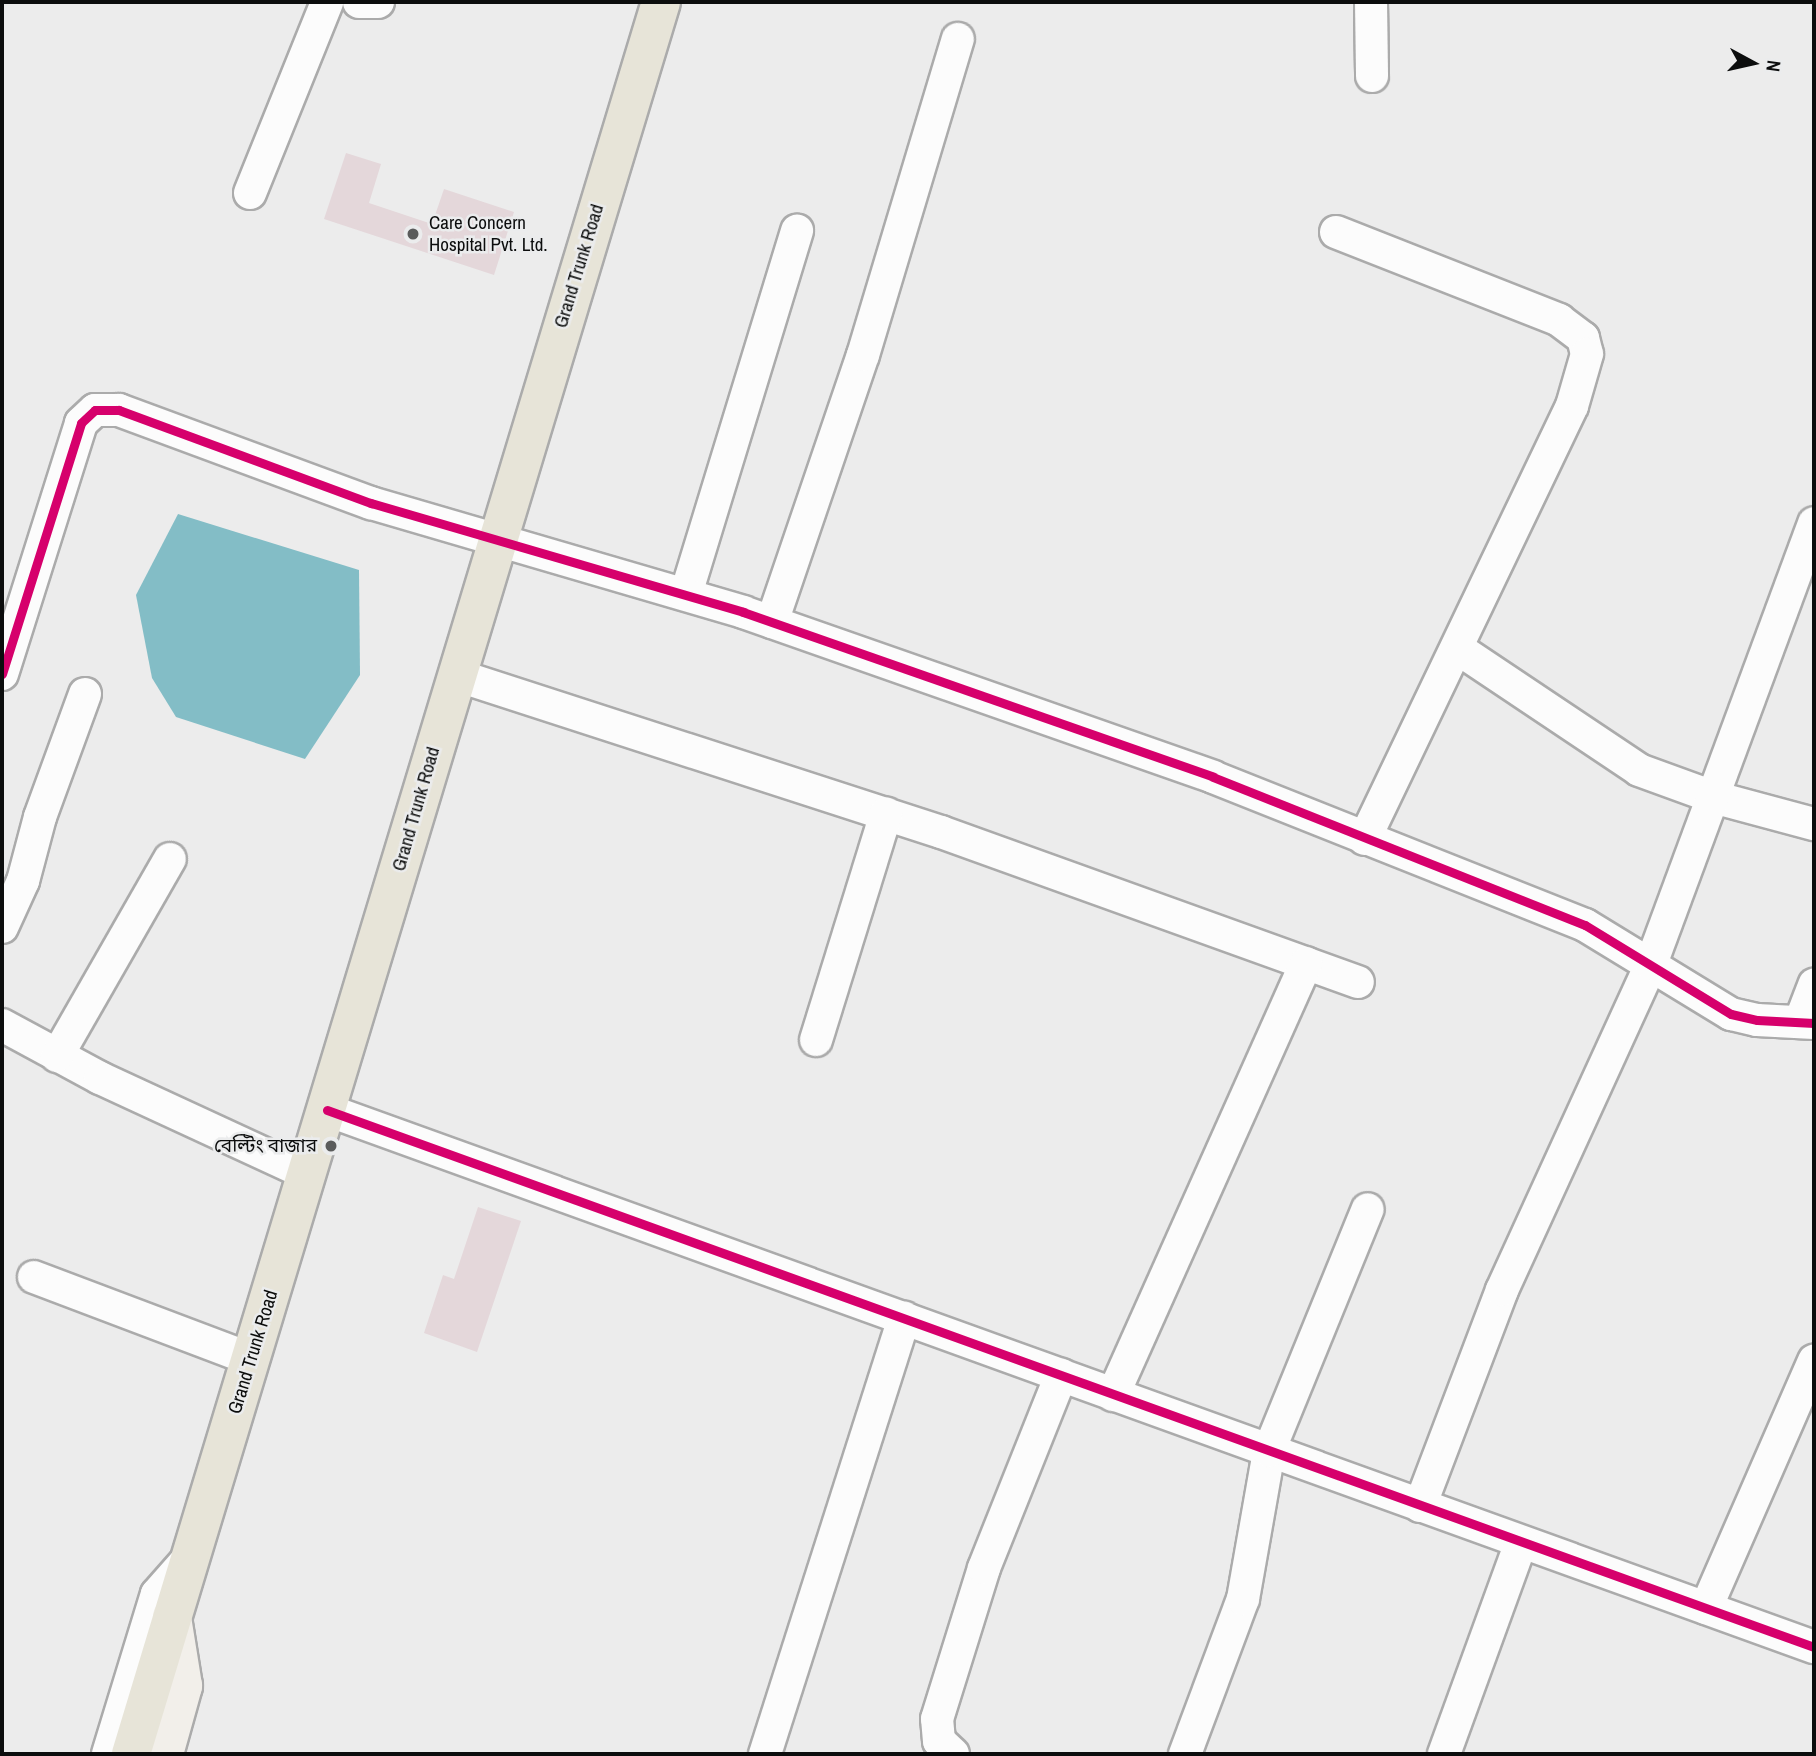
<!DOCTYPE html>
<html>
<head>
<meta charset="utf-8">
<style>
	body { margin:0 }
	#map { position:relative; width:1816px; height:1756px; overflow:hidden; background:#ececec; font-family:"Archivo Narrow","Noto Sans Bengali",sans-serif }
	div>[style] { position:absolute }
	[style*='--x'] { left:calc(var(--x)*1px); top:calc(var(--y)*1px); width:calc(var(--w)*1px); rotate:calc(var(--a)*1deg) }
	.water>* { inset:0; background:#83bdc6 }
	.building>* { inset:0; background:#e4d7da }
	.roads { filter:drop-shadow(2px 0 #ababab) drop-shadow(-2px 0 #ababab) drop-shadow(0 2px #ababab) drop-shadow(0 -2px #ababab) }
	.street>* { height:32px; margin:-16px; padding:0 16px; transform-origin:16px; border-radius:16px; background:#fcfcfc }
	.secondary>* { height:38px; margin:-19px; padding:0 19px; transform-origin:19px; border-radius:19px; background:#f2efea }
	.primary>* { height:38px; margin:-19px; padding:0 19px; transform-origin:19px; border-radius:19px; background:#e7e4d8 }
	.cycleway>* { height:9px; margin:-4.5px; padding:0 4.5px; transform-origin:4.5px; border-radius:4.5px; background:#d6006c }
	.dots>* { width:19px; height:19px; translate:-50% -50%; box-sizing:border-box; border:4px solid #ebeced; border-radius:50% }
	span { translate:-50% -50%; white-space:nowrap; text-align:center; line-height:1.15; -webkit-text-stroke:5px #ebeced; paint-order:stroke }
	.poi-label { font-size:19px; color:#0c0d0d }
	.left { translate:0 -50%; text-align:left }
	.right { translate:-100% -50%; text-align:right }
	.street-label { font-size:19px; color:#0c0d0d }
	.frame { position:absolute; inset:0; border:4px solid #0c0d0d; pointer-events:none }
	.north { position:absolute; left:1718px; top:28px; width:70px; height:70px; -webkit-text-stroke:5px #ebeced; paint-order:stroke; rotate:98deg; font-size:19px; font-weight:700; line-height:28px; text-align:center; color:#0c0d0d }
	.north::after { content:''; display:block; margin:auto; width:24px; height:32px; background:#0c0d0d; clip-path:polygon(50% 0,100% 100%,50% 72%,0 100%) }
</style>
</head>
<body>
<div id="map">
	<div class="water">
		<div style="clip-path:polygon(178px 514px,359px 570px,360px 675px,305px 759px,176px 717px,152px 678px,136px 595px)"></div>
	</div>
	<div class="building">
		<div style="clip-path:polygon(346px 153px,381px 164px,369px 203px,432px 224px,444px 189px,514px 212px,494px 275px,324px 219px)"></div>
		<div style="clip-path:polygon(478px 1207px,521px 1221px,477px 1352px,424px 1333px,443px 1275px,454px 1279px)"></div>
	</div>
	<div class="roads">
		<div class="street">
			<div style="--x:359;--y:2;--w:19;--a:0"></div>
			<div style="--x:1371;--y:2;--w:74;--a:89.2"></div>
			<div style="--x:250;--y:193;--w:206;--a:-68"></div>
			<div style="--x:1336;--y:232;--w:240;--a:21.5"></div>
			<div style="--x:1559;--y:320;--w:30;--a:37"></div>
			<div style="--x:1583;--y:338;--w:16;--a:76"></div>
			<div style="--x:1587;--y:354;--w:54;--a:106.1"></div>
			<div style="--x:1572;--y:406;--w:480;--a:115.6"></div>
			<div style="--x:686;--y:594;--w:380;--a:-73"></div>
			<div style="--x:772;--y:622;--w:282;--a:-71.2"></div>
			<div style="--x:863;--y:355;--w:330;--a:-73.3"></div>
			<div style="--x:1457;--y:648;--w:219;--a:33.8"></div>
			<div style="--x:1639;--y:770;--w:79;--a:20"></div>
			<div style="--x:1713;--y:797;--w:105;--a:15"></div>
			<div style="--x:2;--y:674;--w:263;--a:-72.5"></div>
			<div style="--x:81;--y:423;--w:19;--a:-43"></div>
			<div style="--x:95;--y:410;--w:24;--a:0"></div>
			<div style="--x:119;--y:410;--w:269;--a:20.3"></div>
			<div style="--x:371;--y:503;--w:388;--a:16.3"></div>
			<div style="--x:743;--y:612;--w:498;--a:19.3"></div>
			<div style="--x:1213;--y:777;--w:400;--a:21.7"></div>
			<div style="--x:1585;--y:925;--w:171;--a:31.4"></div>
			<div style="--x:1731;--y:1014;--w:27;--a:13"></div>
			<div style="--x:1757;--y:1020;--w:57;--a:3"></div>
			<div style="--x:456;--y:675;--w:510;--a:17.94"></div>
			<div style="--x:941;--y:832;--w:443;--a:19.8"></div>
			<div style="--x:2;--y:927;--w:51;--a:-65.5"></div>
			<div style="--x:23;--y:881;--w:66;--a:-75.1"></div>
			<div style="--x:40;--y:817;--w:131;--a:-69.9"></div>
			<div style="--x:1800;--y:1022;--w:40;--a:-69"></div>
			<div style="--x:2;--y:1025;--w:111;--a:28.4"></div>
			<div style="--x:100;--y:1078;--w:229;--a:24.8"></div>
			<div style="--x:816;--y:1040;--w:237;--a:-72.8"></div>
			<div style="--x:57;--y:1056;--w:227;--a:-60.2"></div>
			<div style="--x:327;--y:1110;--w:1581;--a:19.86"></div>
			<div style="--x:34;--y:1277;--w:232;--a:20.7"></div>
			<div style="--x:1113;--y:1395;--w:473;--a:-65.9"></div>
			<div style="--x:1420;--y:1506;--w:231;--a:-69.2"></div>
			<div style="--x:1502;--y:1290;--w:358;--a:-65.4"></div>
			<div style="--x:1651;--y:964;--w:470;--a:-69.7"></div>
			<div style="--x:1706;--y:1608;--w:270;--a:-66.4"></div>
			<div style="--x:108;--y:1754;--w:167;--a:-73"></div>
			<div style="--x:157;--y:1594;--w:45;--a:-48.6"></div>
			<div style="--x:765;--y:1754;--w:458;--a:-72.3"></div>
			<div style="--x:953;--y:1754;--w:19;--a:-137"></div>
			<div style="--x:939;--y:1741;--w:22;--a:-95"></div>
			<div style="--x:937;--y:1719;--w:158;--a:-72.7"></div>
			<div style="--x:984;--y:1568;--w:208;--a:-68.2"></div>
			<div style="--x:1185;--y:1754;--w:165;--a:-69.5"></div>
			<div style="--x:1243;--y:1599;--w:150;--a:-80"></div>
			<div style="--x:1269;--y:1451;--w:261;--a:-67.8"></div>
			<div style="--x:1444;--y:1754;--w:225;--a:-70"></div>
		</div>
		<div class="secondary">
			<div style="--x:164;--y:1754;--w:71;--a:-74.4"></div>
			<div style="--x:183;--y:1686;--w:70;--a:-99.1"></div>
		</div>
		<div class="primary">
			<div style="--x:131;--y:1754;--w:1830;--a:-73.17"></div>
		</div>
	</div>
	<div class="cycleway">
		<div style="--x:2;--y:674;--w:263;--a:-72.5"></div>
		<div style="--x:81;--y:423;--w:19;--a:-43"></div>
		<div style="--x:95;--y:410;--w:24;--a:0"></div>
		<div style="--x:119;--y:410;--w:269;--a:20.3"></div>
		<div style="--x:371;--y:503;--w:388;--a:16.3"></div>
		<div style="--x:743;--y:612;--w:498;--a:19.3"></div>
		<div style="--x:1213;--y:777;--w:400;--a:21.7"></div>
		<div style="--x:1585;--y:925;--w:171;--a:31.4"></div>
		<div style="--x:1731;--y:1014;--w:27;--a:13"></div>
		<div style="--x:1757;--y:1020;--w:57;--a:3"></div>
		<div style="--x:327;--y:1110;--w:1581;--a:19.86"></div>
	</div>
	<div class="dots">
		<div style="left:413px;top:234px;background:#5a5b5b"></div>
		<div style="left:331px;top:1146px;background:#5a5b5b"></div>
	</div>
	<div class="poi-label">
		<span class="left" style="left:429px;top:234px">Care Concern<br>Hospital Pvt. Ltd.</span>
		<span class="right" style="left:317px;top:1146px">বেল্টিং বাজার</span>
	</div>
	<div class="street-label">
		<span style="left:579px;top:266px;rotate:-73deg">Grand Trunk Road</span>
		<span style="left:416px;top:809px;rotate:-74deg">Grand Trunk Road</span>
		<span style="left:253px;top:1352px;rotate:-73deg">Grand Trunk Road</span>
	</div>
	<div class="frame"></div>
	<div class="north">N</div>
</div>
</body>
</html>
